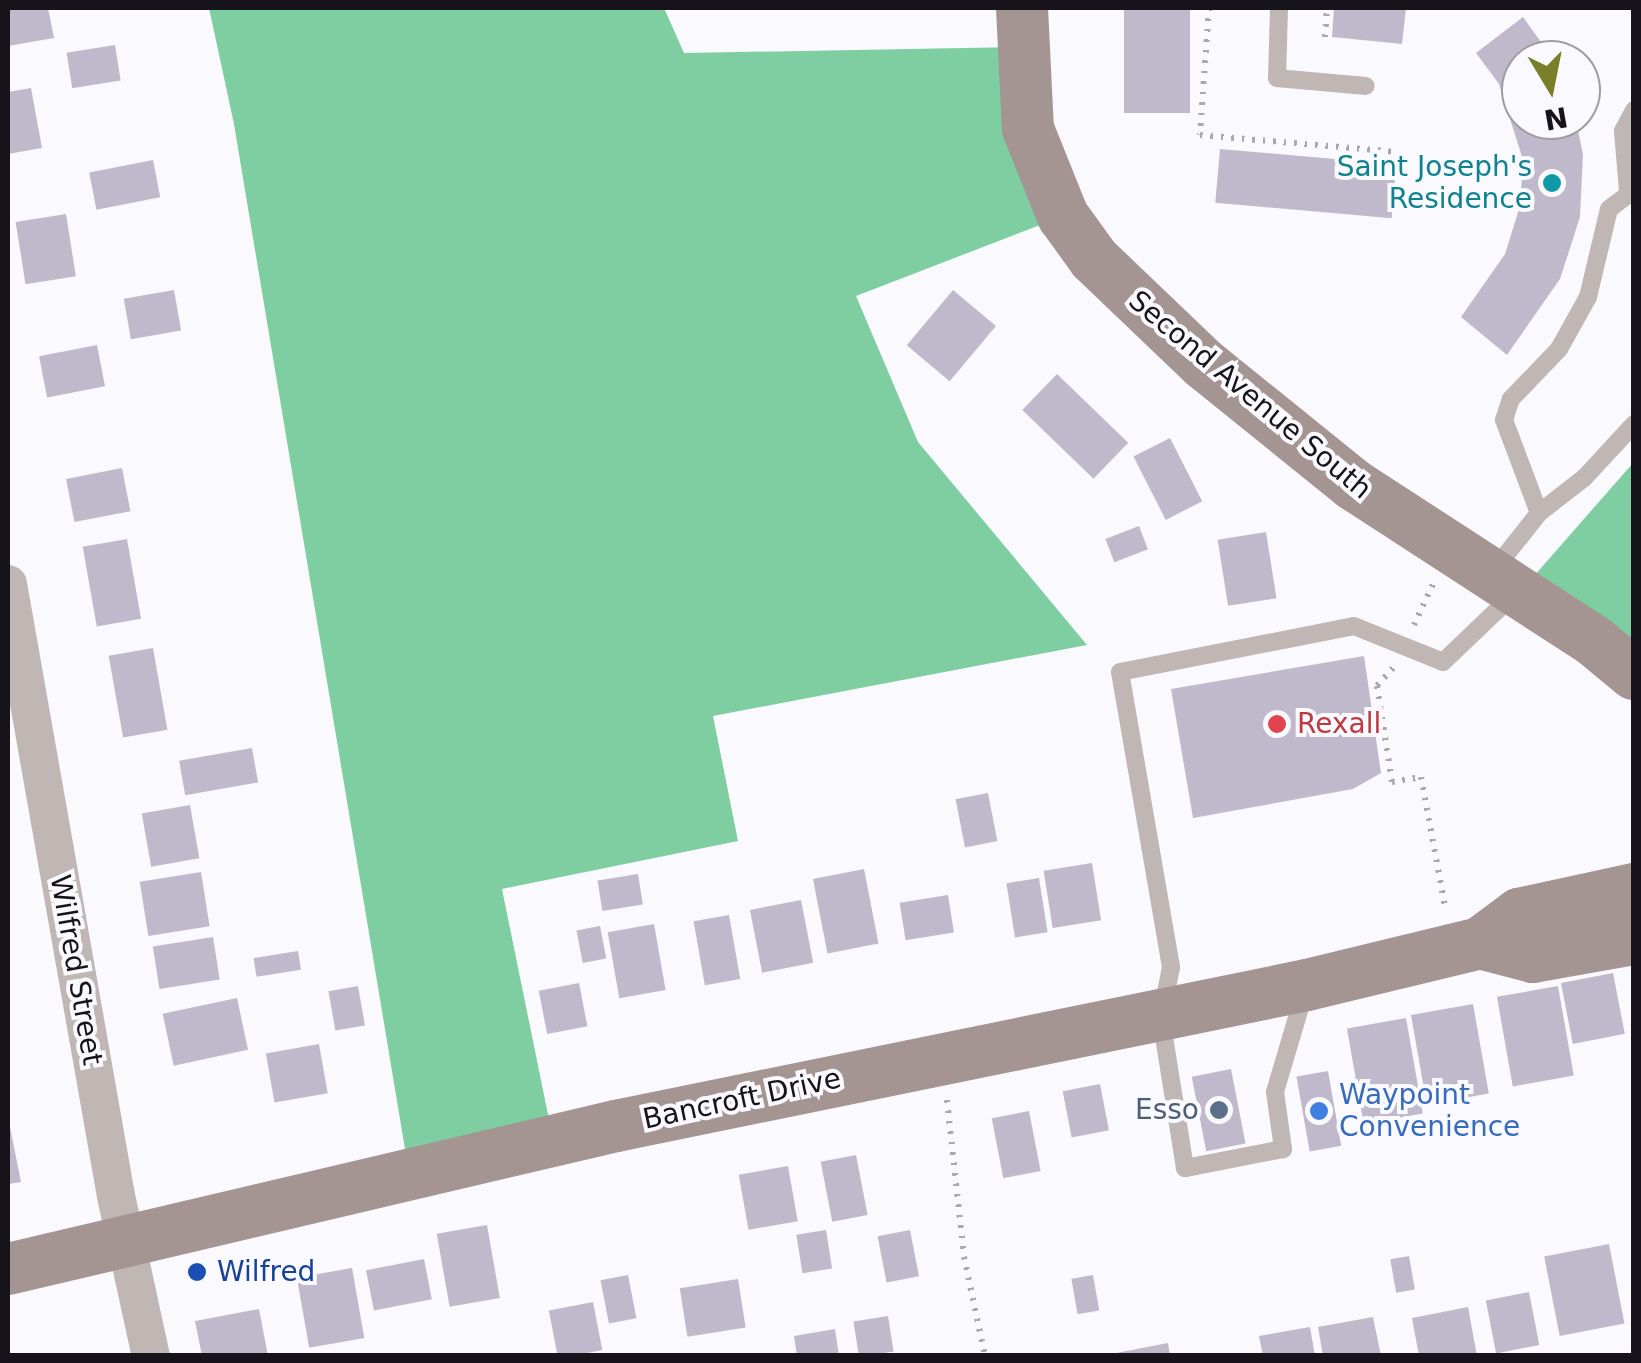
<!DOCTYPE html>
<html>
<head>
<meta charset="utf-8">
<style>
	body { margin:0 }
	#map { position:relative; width:1641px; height:1363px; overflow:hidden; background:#faf9fd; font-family:"DejaVu Sans",sans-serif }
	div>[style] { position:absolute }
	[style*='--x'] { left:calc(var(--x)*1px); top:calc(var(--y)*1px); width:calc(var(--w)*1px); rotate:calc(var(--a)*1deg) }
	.forest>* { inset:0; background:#7ecea1 }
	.building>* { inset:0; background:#c0b9cc; transform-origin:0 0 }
	.path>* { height:6px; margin-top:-3px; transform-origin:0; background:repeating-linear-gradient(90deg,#aaa8ad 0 2.5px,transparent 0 10.5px) }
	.lane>* { height:18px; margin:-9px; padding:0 9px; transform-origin:9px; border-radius:9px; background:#c0b6b4 }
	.street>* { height:38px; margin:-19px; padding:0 19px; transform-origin:19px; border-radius:19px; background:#c0b6b4 }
	.secondary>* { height:52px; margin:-26px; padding:0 26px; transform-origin:26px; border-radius:26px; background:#a49492 }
	.dots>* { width:28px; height:28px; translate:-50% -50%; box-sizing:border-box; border:5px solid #faf9fd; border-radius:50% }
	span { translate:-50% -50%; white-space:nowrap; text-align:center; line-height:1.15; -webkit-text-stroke:8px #faf9fd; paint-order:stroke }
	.culture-label { font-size:28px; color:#0d838f }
	.right { translate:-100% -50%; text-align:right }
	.street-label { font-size:28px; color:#16141a }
	.health-label { font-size:28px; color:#be3a42 }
	.left { translate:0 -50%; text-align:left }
	.shop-label { font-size:28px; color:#366cbe }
	.service-label { font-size:28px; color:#4e5e75 }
	.transit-label { font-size:28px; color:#164399 }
	.frame { position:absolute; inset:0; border:10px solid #16141a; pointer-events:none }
	.north { position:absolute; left:1501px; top:40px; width:100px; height:100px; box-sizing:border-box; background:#faf9fd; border:2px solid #9f9da2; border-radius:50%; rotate:170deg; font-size:28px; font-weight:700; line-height:40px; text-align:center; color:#16141a }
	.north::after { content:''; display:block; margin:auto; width:35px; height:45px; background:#797e28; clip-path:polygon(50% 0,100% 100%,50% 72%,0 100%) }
</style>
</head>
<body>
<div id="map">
	<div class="forest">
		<div style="clip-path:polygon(209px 8px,664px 8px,684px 53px,1025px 47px,1066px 215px,856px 296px,918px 442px,1087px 645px,713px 716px,738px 841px,502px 889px,554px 1144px,410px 1179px,234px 124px)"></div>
		<div style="clip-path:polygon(1633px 463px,1633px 670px,1527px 584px)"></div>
	</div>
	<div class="building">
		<div style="clip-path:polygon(8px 8px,48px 8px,54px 38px,8px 46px)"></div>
		<div style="left:1124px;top:8px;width:66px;height:105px"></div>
		<div style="clip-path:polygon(1334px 8px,1406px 8px,1402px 44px,1332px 37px)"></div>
		<div style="clip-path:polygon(1523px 17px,1554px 60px,1521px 60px,1521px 120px,1576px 120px,1583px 155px,1580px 217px,1560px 279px,1507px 355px,1461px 317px,1505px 254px,1520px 206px,1523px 160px,1499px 84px,1476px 53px)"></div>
		<div style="left:115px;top:45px;width:36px;height:49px;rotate:81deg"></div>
		<div style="clip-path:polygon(31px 88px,42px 148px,8px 154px,8px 92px)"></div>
		<div style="left:1220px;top:149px;width:177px;height:54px;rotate:5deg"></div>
		<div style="left:153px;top:160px;width:38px;height:65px;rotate:79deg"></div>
		<div style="left:66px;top:214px;width:63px;height:51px;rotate:81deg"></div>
		<div style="left:174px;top:290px;width:41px;height:51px;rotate:80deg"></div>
		<div style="left:953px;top:290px;width:56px;height:72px;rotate:40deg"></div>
		<div style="left:97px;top:345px;width:42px;height:59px;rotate:79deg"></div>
		<div style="left:1057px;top:374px;width:99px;height:50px;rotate:44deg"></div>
		<div style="left:1170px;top:438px;width:71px;height:41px;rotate:63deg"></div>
		<div style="left:122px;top:468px;width:44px;height:57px;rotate:79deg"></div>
		<div style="left:1139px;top:526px;width:25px;height:36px;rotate:69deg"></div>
		<div style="left:1266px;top:532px;width:67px;height:49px;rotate:81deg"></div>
		<div style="left:127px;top:539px;width:81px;height:45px;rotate:80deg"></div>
		<div style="left:153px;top:648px;width:83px;height:45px;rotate:80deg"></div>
		<div style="clip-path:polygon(1364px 656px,1381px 773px,1353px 789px,1193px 818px,1171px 689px)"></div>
		<div style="left:252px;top:748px;width:35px;height:74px;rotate:80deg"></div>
		<div style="left:988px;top:793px;width:49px;height:33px;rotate:79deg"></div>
		<div style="left:190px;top:805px;width:54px;height:49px;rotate:80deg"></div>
		<div style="left:1092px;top:863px;width:58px;height:49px;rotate:81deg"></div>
		<div style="left:864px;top:869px;width:76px;height:52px;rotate:79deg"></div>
		<div style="left:201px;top:872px;width:55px;height:62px;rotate:81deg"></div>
		<div style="left:638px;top:874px;width:31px;height:41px;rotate:81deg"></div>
		<div style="left:1039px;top:878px;width:55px;height:33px;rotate:81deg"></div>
		<div style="left:948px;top:895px;width:38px;height:49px;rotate:81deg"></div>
		<div style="left:801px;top:900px;width:64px;height:52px;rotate:79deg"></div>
		<div style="left:729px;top:915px;width:65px;height:36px;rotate:80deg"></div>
		<div style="left:654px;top:924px;width:67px;height:47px;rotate:80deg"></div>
		<div style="left:600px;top:926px;width:33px;height:24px;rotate:79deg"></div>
		<div style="left:213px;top:937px;width:43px;height:61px;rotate:81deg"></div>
		<div style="left:298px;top:951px;width:19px;height:45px;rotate:81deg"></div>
		<div style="left:1613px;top:973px;width:62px;height:53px;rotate:79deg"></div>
		<div style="left:579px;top:983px;width:44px;height:41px;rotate:79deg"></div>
		<div style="left:358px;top:986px;width:40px;height:30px;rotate:80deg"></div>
		<div style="left:1558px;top:986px;width:91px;height:62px;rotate:80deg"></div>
		<div style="left:237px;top:998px;width:53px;height:76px;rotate:78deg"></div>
		<div style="left:1473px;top:1004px;width:91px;height:63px;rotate:80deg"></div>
		<div style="left:1406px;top:1018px;width:97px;height:60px;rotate:80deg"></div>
		<div style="left:319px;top:1044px;width:50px;height:54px;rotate:80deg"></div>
		<div style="left:1231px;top:1069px;width:76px;height:40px;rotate:79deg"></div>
		<div style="left:1328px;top:1071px;width:76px;height:32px;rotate:80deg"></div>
		<div style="left:1100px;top:1084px;width:47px;height:38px;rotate:79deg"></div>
		<div style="left:1029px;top:1111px;width:61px;height:38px;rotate:79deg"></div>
		<div style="clip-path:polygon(8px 1117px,21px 1182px,8px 1184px)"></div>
		<div style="left:856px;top:1155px;width:61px;height:36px;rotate:79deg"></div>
		<div style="left:788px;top:1166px;width:56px;height:50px;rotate:80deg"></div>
		<div style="left:487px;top:1225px;width:74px;height:51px;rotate:80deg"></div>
		<div style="left:826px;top:1230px;width:39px;height:30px;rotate:81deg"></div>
		<div style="left:910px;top:1230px;width:47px;height:33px;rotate:79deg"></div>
		<div style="left:1609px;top:1244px;width:81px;height:66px;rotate:79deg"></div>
		<div style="left:1409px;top:1256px;width:34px;height:19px;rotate:80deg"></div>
		<div style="left:424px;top:1259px;width:41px;height:59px;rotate:79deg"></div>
		<div style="left:352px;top:1268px;width:71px;height:56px;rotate:80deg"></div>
		<div style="left:628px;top:1275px;width:44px;height:28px;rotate:79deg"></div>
		<div style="left:1093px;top:1275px;width:36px;height:22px;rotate:80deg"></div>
		<div style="left:738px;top:1279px;width:49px;height:59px;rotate:81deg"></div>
		<div style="left:1529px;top:1292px;width:54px;height:44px;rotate:79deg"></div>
		<div style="left:593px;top:1302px;width:49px;height:45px;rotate:79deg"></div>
		<div style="clip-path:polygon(1468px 1307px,1477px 1356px,1419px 1356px,1412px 1318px)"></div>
		<div style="clip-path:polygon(259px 1309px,268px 1356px,202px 1356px,195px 1321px)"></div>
		<div style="left:888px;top:1316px;width:36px;height:35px;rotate:81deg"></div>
		<div style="clip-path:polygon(1373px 1317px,1381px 1356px,1323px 1356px,1318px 1327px)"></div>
		<div style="clip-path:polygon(1310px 1327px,1315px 1356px,1263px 1356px,1259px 1336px)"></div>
		<div style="clip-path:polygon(835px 1329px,839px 1356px,797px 1356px,794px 1336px)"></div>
		<div style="clip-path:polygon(1168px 1343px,1170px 1356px,1111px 1356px,1111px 1354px)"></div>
	</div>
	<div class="path">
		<div style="--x:1209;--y:8;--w:127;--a:94.1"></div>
		<div style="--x:1200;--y:135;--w:199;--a:4.9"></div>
		<div style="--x:1325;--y:37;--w:29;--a:-86"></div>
		<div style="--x:1414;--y:625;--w:47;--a:-65.1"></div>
		<div style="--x:1393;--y:668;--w:24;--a:132"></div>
		<div style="--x:1377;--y:686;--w:97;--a:81.1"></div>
		<div style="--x:1392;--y:782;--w:29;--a:-10"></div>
		<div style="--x:1421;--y:777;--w:132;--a:79.5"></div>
		<div style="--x:947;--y:1100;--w:158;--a:83.8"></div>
		<div style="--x:964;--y:1257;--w:101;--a:78"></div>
	</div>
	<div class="lane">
		<div style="--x:1279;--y:8;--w:70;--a:91.6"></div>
		<div style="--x:1277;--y:78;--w:89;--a:5.1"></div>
		<div style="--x:1628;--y:191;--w:60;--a:-94.8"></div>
		<div style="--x:1623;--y:131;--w:24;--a:-62"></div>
		<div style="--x:1539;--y:513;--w:99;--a:-110.6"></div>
		<div style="--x:1504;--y:420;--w:22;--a:-72"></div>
		<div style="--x:1511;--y:399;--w:69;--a:-46.2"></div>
		<div style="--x:1559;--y:349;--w:60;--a:-60.9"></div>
		<div style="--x:1588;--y:297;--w:90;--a:-76.6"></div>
		<div style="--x:1609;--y:209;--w:31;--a:-37"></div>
		<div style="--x:1493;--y:571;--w:74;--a:-51.6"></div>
		<div style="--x:1539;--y:513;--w:58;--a:-38"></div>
		<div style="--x:1585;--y:477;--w:72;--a:-47.2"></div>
		<div style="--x:1304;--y:994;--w:102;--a:106.5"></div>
		<div style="--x:1275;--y:1092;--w:58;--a:82"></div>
		<div style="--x:1283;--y:1149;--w:100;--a:169"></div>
		<div style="--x:1185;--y:1168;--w:152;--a:-99.1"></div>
		<div style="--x:1161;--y:1018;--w:52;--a:-78.9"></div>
		<div style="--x:1171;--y:967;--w:299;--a:-99.8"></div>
		<div style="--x:1120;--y:672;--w:238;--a:-11.1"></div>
		<div style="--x:1354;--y:626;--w:96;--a:22"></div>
		<div style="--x:1443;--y:662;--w:97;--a:-43.7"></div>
	</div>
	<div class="street">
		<div style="--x:8;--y:584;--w:621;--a:79.99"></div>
		<div style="--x:116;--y:1196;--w:164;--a:77.7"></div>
	</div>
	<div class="secondary">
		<div style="--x:1022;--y:8;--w:121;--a:87.2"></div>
		<div style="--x:1028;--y:129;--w:94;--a:68.1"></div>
		<div style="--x:1063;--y:216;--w:53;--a:54.2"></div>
		<div style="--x:1094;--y:259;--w:152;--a:43.7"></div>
		<div style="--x:1204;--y:364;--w:193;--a:38.9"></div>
		<div style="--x:1354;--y:485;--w:286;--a:33"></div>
		<div style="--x:1594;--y:641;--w:52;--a:39.5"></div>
		<div style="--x:1480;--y:943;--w:55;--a:14.8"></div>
		<div style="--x:1533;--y:957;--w:103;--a:-10.1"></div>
		<div style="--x:8;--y:1269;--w:625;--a:-13.24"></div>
		<div style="--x:616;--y:1126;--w:705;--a:-11.53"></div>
		<div style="--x:1307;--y:985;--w:178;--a:-13.6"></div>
		<div style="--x:1480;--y:943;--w:49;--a:-36.6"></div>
		<div style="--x:1519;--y:914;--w:118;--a:-12.3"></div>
	</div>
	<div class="dots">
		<div style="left:1552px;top:183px;background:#0f9aa8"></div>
		<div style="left:1277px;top:724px;background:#e0444e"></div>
		<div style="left:1219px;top:1110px;background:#5c6f8a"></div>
		<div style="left:1319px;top:1111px;background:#3f7fe0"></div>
		<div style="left:197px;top:1272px;background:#1a4fb4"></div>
	</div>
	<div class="culture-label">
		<span class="right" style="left:1532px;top:183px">Saint Joseph's<br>Residence</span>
	</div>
	<div class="street-label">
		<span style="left:1250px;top:395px;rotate:40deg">Second Avenue South</span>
		<span style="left:76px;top:970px;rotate:80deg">Wilfred Street</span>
		<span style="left:742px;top:1099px;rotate:-12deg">Bancroft Drive</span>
	</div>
	<div class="health-label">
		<span class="left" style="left:1297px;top:724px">Rexall</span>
	</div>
	<div class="shop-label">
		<span class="left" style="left:1339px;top:1111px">Waypoint<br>Convenience</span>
	</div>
	<div class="service-label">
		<span class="right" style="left:1199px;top:1110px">Esso</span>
	</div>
	<div class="transit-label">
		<span class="left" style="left:217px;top:1272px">Wilfred</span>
	</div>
	<div class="frame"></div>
	<div class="north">N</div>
</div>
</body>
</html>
